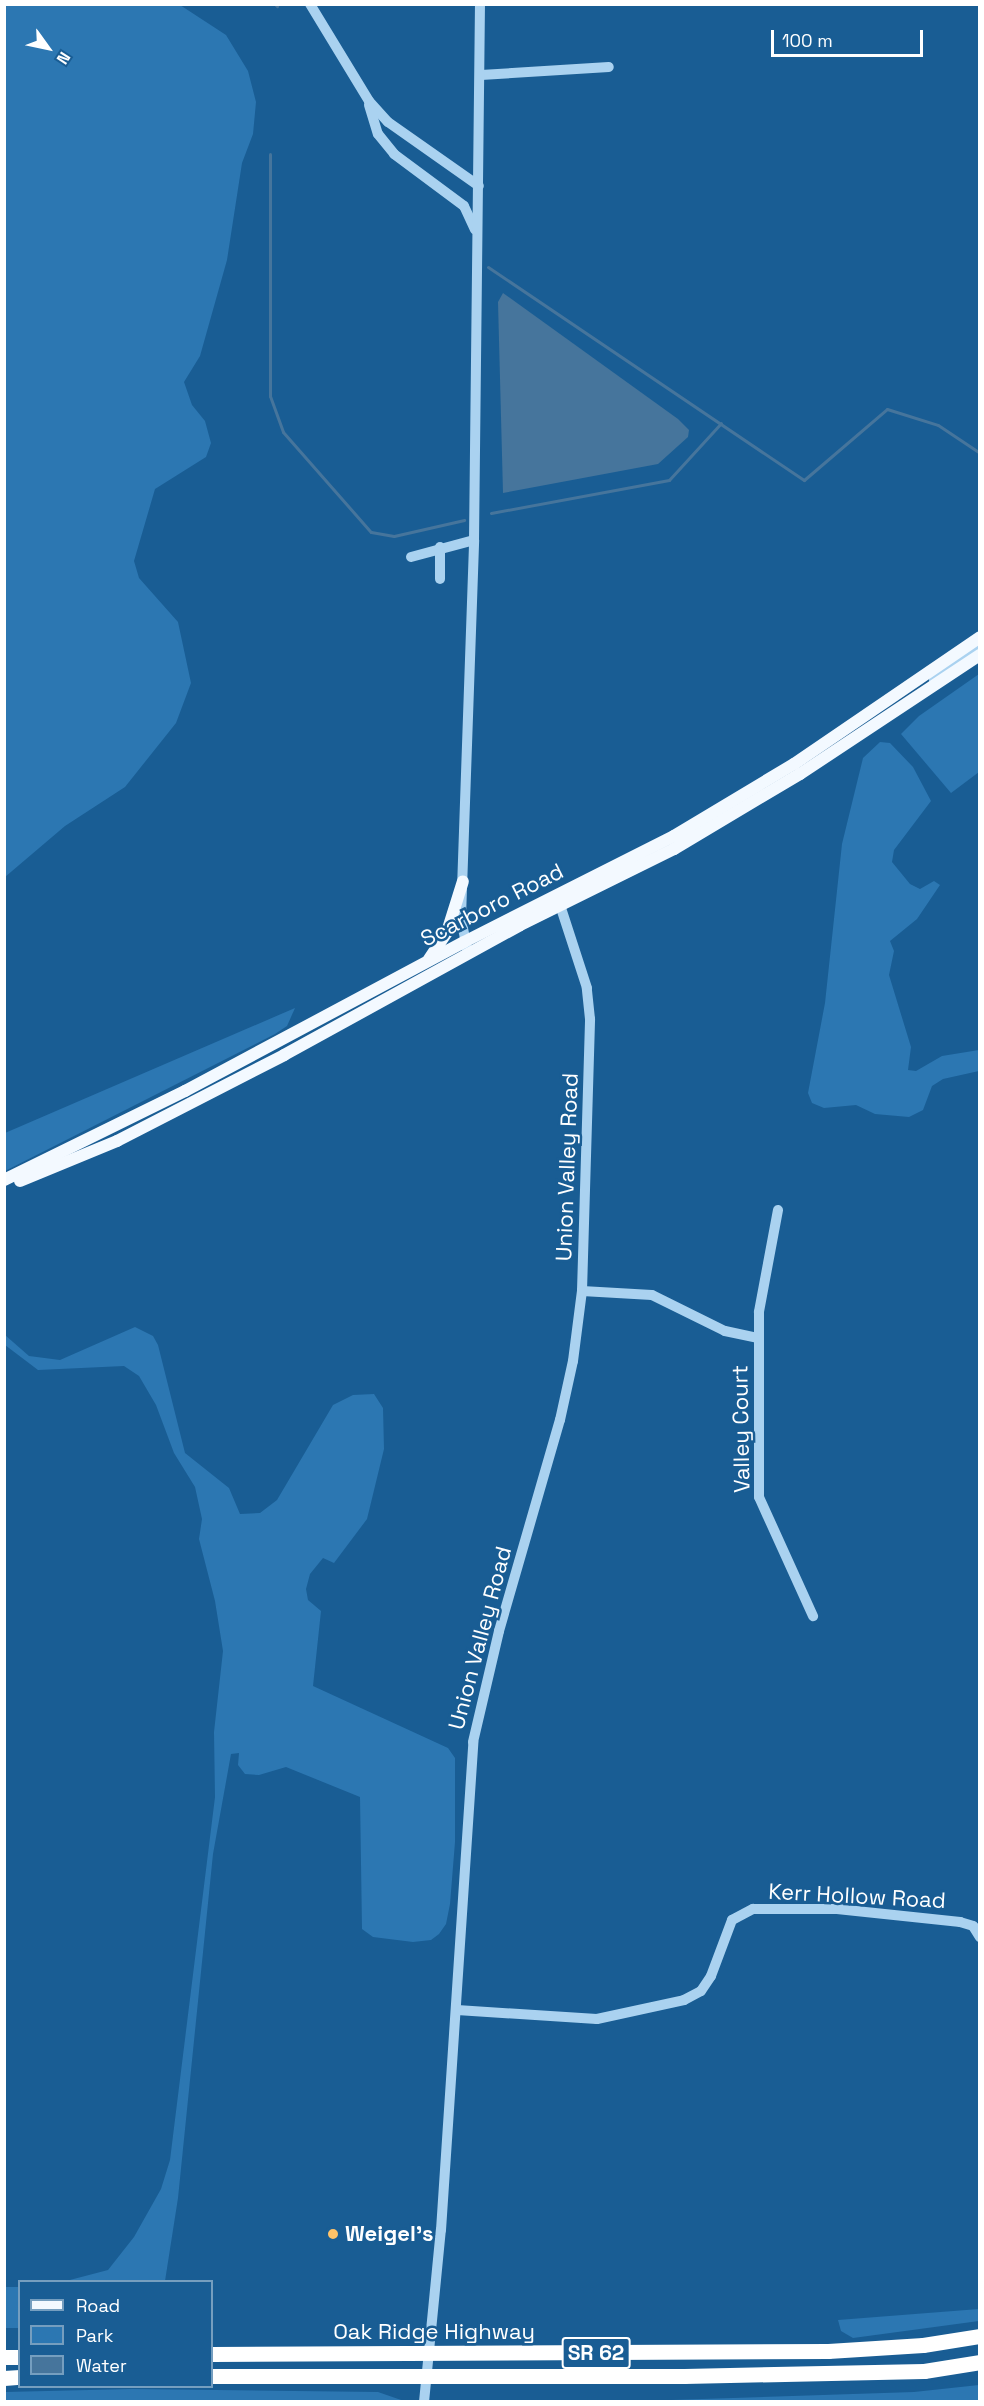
<!DOCTYPE html>
<html>
<head>
<meta charset="utf-8">
<style>
	body { margin:0 }
	#map { position:relative; width:984px; height:2406px; overflow:hidden; background:#195d94; font-family:"Space Grotesk",sans-serif }
	div>[style] { position:absolute }
	[style*='--x'] { left:calc(var(--x)*1px); top:calc(var(--y)*1px); width:calc(var(--w)*1px); rotate:calc(var(--a)*1deg) }
	.green>* { inset:0; background:#2c77b2; transform-origin:0 0 }
	.water>* { inset:0; background:#46759c }
	.stream>* { height:3px; margin:-1.5px; padding:0 1.5px; transform-origin:1.5px; border-radius:1.5px; background:#46759c }
	.minor>* { height:10px; margin:-5px; padding:0 5px; transform-origin:5px; border-radius:5px; background:#aad2f0 }
	.major>* { height:12px; margin:-6px; padding:0 6px; transform-origin:6px; border-radius:6px; background:#f3f9ff }
	.highway>* { height:15px; margin:-7.5px; padding:0 7.5px; transform-origin:7.5px; border-radius:7.5px; background:#fff }
	.dots>* { width:16px; height:16px; translate:-50% -50%; box-sizing:border-box; border:3px solid #195d94; border-radius:50% }
	span { translate:-50% -50%; white-space:nowrap; text-align:center; line-height:1.15; -webkit-text-stroke:5px #195d94; paint-order:stroke }
	.shield-label span { padding:2px 4px; background:#195d94; border:2px solid; border-radius:4px; -webkit-text-stroke-width:0 }
	.shield-label { font-size:21px; color:#fff; font-weight:700 }
	.street-label { font-size:22px; color:#fff }
	.poi-label { font-size:22px; color:#fff; font-weight:700 }
	.left { translate:0 -50%; text-align:left }
	.frame { position:absolute; inset:0; border:6px solid #fff; pointer-events:none }
	.legend { position:absolute; left:18px; top:2280px; width:195px; height:108px; box-sizing:border-box; background:#195d94; border:2px solid #759ebf; margin:0; padding:8px 10px; list-style:none; font-size:18px; color:#fff }
	.legend li { display:flex; align-items:center; gap:12px; height:30px }
	.legend b { width:30px; border:2px solid #759ebf }
	.north { position:absolute; left:18px; top:18px; width:60px; height:60px; -webkit-text-stroke:4px #195d94; paint-order:stroke; rotate:123deg; font-size:16px; font-weight:700; line-height:24px; text-align:center; color:#fff }
	.north::after { content:''; display:block; margin:auto; width:21px; height:27px; background:#fff; clip-path:polygon(50% 0,100% 100%,50% 72%,0 100%) }
	.scale { position:absolute; left:771px; top:30px; width:152px; height:27px; box-sizing:border-box; border:3px solid #fff; border-top:0; padding-left:8px; font-size:18px; line-height:21px; white-space:nowrap; color:#fff; -webkit-text-stroke:4px #195d94; paint-order:stroke }
</style>
</head>
<body>
<div id="map">
	<div class="green">
		<div style="clip-path:polygon(5px 4px,180px 5px,226px 35px,248px 71px,256px 102px,253px 134px,242px 163px,227px 260px,200px 356px,184px 382px,192px 405px,205px 421px,211px 443px,206px 457px,155px 489px,134px 561px,139px 578px,178px 622px,191px 683px,176px 723px,125px 787px,65px 826px,5px 877px)"></div>
		<div style="clip-path:polygon(979px 674px,979px 772px,951px 793px,901px 734px,919px 716px)"></div>
		<div style="clip-path:polygon(880px 742px,890px 743px,913px 767px,931px 801px,894px 850px,892px 862px,910px 884px,920px 889px,934px 881px,940px 885px,917px 919px,890px 941px,894px 951px,889px 975px,911px 1047px,908px 1070px,916px 1071px,942px 1056px,979px 1050px,979px 1071px,943px 1079px,932px 1086px,923px 1110px,909px 1117px,875px 1114px,856px 1105px,824px 1108px,812px 1103px,808px 1093px,825px 1003px,842px 844px,863px 758px)"></div>
		<div style="clip-path:polygon(295px 1008px,287px 1026px,275px 1034px,5px 1171px,5px 1133px)"></div>
		<div style="clip-path:polygon(135px 1327px,153px 1336px,158px 1345px,185px 1453px,229px 1488px,240px 1514px,260px 1513px,277px 1500px,333px 1405px,353px 1395px,374px 1394px,383px 1408px,384px 1449px,367px 1519px,334px 1563px,323px 1558px,310px 1574px,306px 1589px,308px 1600px,321px 1611px,313px 1686px,448px 1748px,455px 1758px,455px 1842px,450px 1904px,446px 1924px,439px 1934px,431px 1940px,413px 1942px,373px 1937px,362px 1929px,360px 1797px,286px 1767px,259px 1775px,245px 1774px,238px 1765px,239px 1753px,231px 1754px,213px 1854px,178px 2198px,165px 2281px,66px 2281px,108px 2270px,134px 2237px,161px 2189px,170px 2160px,215px 1797px,214px 1732px,223px 1651px,215px 1601px,199px 1539px,202px 1519px,195px 1487px,174px 1453px,156px 1405px,139px 1376px,124px 1366px,38px 1370px,5px 1345px,5px 1335px,29px 1356px,60px 1360px)"></div>
		<div style="left:19px;top:2287px;width:41px;height:14px;rotate:90deg"></div>
		<div style="clip-path:polygon(979px 2309px,979px 2321px,853px 2338px,841px 2331px,838px 2320px)"></div>
		<div style="clip-path:polygon(979px 2385px,979px 2402px,640px 2401px,914px 2392px)"></div>
		<div style="clip-path:polygon(132px 2389px,378px 2392px,404px 2401px,5px 2401px,5px 2392px)"></div>
	</div>
	<div class="water">
		<div style="clip-path:polygon(503px 293px,678px 419px,689px 430px,688px 437px,658px 464px,503px 493px,498px 302px)"></div>
	</div>
	<div class="stream">
		<div style="--x:275;--y:4;--w:3;--a:45"></div>
		<div style="--x:270;--y:154;--w:242;--a:90"></div>
		<div style="--x:270;--y:396;--w:38;--a:70"></div>
		<div style="--x:283;--y:432;--w:133;--a:48.7"></div>
		<div style="--x:371;--y:532;--w:23;--a:10"></div>
		<div style="--x:394;--y:536;--w:72;--a:-12.9"></div>
		<div style="--x:488;--y:267;--w:381;--a:34"></div>
		<div style="--x:804;--y:480;--w:109;--a:-40.5"></div>
		<div style="--x:887;--y:409;--w:53;--a:17.4"></div>
		<div style="--x:938;--y:425;--w:50;--a:33.7"></div>
		<div style="--x:491;--y:513;--w:181;--a:-10.5"></div>
		<div style="--x:669;--y:480;--w:77;--a:-47.6"></div>
	</div>
	<div class="minor">
		<div style="--x:310;--y:4;--w:114;--a:58.7"></div>
		<div style="--x:369;--y:101;--w:28;--a:48"></div>
		<div style="--x:388;--y:122;--w:111;--a:35.1"></div>
		<div style="--x:481;--y:75;--w:128;--a:-3.6"></div>
		<div style="--x:369;--y:105;--w:30;--a:73"></div>
		<div style="--x:378;--y:134;--w:26;--a:51"></div>
		<div style="--x:394;--y:154;--w:87;--a:36.6"></div>
		<div style="--x:464;--y:206;--w:26;--a:65"></div>
		<div style="--x:411;--y:557;--w:65;--a:-15.1"></div>
		<div style="--x:440;--y:579;--w:32;--a:-90"></div>
		<div style="--x:934;--y:680;--w:57;--a:-36.5"></div>
		<div style="--x:468;--y:954;--w:38;--a:-101"></div>
		<div style="--x:461;--y:917;--w:377;--a:-88"></div>
		<div style="--x:474;--y:540;--w:536;--a:-89.36"></div>
		<div style="--x:778;--y:1210;--w:104;--a:100.6"></div>
		<div style="--x:759;--y:1312;--w:185;--a:90"></div>
		<div style="--x:759;--y:1497;--w:131;--a:65.6"></div>
		<div style="--x:582;--y:1291;--w:70;--a:3.3"></div>
		<div style="--x:652;--y:1295;--w:81;--a:26.3"></div>
		<div style="--x:725;--y:1331;--w:33;--a:12"></div>
		<div style="--x:457;--y:2010;--w:140;--a:3.7"></div>
		<div style="--x:597;--y:2019;--w:89;--a:-12.3"></div>
		<div style="--x:684;--y:2000;--w:19;--a:-28"></div>
		<div style="--x:701;--y:1991;--w:18;--a:-56"></div>
		<div style="--x:711;--y:1976;--w:60;--a:-69.4"></div>
		<div style="--x:732;--y:1920;--w:24;--a:-28"></div>
		<div style="--x:753;--y:1909;--w:84;--a:0"></div>
		<div style="--x:837;--y:1909;--w:124;--a:6"></div>
		<div style="--x:960;--y:1922;--w:14;--a:17"></div>
		<div style="--x:973;--y:1926;--w:13;--a:58"></div>
		<div style="--x:424;--y:2402;--w:173;--a:-84.4"></div>
		<div style="--x:441;--y:2230;--w:489;--a:-86.2"></div>
		<div style="--x:473;--y:1742;--w:114;--a:-76.8"></div>
		<div style="--x:499;--y:1631;--w:220;--a:-73.9"></div>
		<div style="--x:560;--y:1420;--w:60;--a:-77.6"></div>
		<div style="--x:573;--y:1361;--w:71;--a:-82.7"></div>
		<div style="--x:582;--y:1291;--w:272;--a:-88.3"></div>
		<div style="--x:590;--y:1019;--w:31;--a:-96"></div>
		<div style="--x:587;--y:988;--w:94;--a:-108"></div>
	</div>
	<div class="major">
		<div style="--x:429;--y:959;--w:32;--a:-56"></div>
		<div style="--x:447;--y:932;--w:53;--a:-72.6"></div>
		<div style="--x:4;--y:1180;--w:202;--a:-26.2"></div>
		<div style="--x:185;--y:1091;--w:316;--a:-28.1"></div>
		<div style="--x:464;--y:942;--w:235;--a:-26.8"></div>
		<div style="--x:674;--y:836;--w:140;--a:-31"></div>
		<div style="--x:794;--y:764;--w:225;--a:-34.3"></div>
		<div style="--x:20;--y:1181;--w:105;--a:-22.4"></div>
		<div style="--x:117;--y:1141;--w:188;--a:-27.2"></div>
		<div style="--x:284;--y:1055;--w:269;--a:-28.8"></div>
		<div style="--x:520;--y:925;--w:172;--a:-26.3"></div>
		<div style="--x:674;--y:849;--w:147;--a:-30.8"></div>
		<div style="--x:800;--y:774;--w:216;--a:-33.5"></div>
	</div>
	<div class="highway">
		<div style="--x:212;--y:2354;--w:616;--a:-0.28"></div>
		<div style="--x:828;--y:2351;--w:95;--a:-3.6"></div>
		<div style="--x:923;--y:2345;--w:58;--a:-9"></div>
		<div style="--x:4;--y:2357;--w:16;--a:0"></div>
		<div style="--x:212;--y:2376;--w:472;--a:0"></div>
		<div style="--x:684;--y:2376;--w:240;--a:-1.2"></div>
		<div style="--x:924;--y:2371;--w:57;--a:-9.1"></div>
		<div style="--x:4;--y:2378;--w:16;--a:-4"></div>
	</div>
	<div class="dots">
		<div style="left:333px;top:2234px;background:#ffc369"></div>
	</div>
	<div class="shield-label">
		<span style="left:596px;top:2353px">SR 62</span>
	</div>
	<div class="street-label">
		<span style="left:492px;top:905px;rotate:-27deg">Scarboro Road</span>
		<span style="left:567px;top:1167px;rotate:-88deg">Union Valley Road</span>
		<span style="left:741px;top:1429px;rotate:-91deg">Valley Court</span>
		<span style="left:480px;top:1638px;rotate:-75deg">Union Valley Road</span>
		<span style="left:857px;top:1896px;rotate:3deg">Kerr Hollow Road</span>
		<span style="left:434px;top:2332px">Oak Ridge Highway</span>
	</div>
	<div class="poi-label">
		<span class="left" style="left:345px;top:2234px">Weigel's</span>
	</div>
	<div class="frame"></div>
	<ul class="legend">
	<li><b style="height:8px;background:#f3f9ff"></b>Road</li>
	<li><b style="height:16px;background:#2c77b2"></b>Park</li>
	<li><b style="height:16px;background:#46759c"></b>Water</li>
	</ul>
	<div class="north">N</div>
	<div class="scale">100 m</div>
</div>
</body>
</html>
